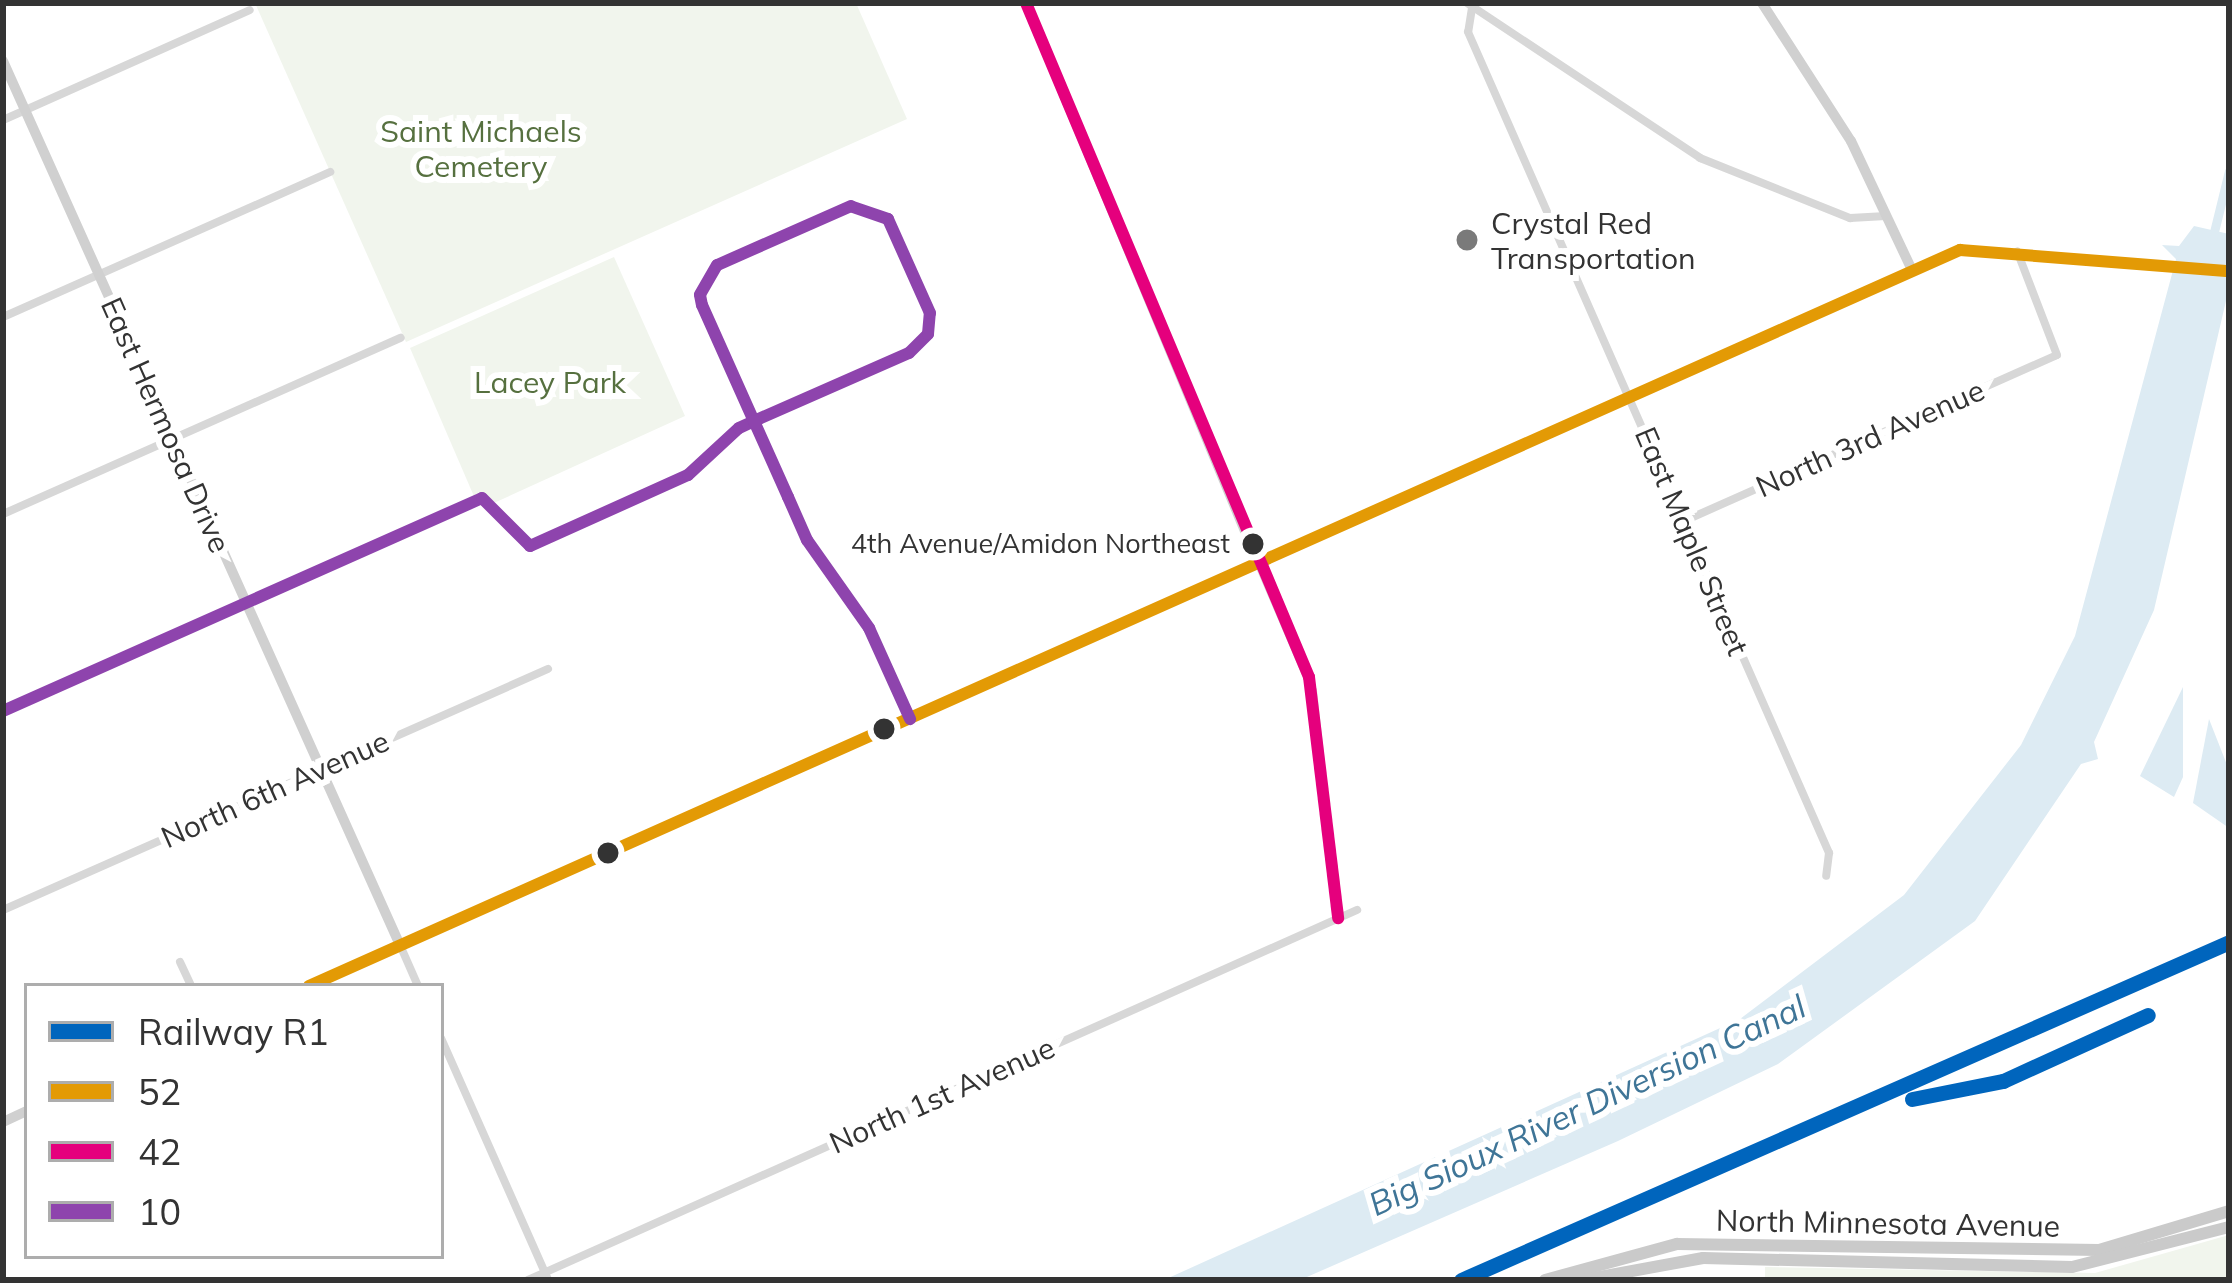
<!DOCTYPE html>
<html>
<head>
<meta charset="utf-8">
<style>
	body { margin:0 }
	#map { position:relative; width:2232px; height:1283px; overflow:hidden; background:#fff; font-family:Mulish,sans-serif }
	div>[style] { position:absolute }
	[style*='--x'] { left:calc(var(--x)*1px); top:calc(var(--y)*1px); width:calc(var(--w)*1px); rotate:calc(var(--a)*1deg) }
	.green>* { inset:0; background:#f1f5ed }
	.water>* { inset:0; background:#ddebf3 }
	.canal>* { height:9px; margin:-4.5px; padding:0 4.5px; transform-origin:4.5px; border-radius:4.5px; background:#ddebf3 }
	.street>* { height:8px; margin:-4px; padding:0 4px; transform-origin:4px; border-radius:4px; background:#d7d7d7 }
	.secondary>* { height:10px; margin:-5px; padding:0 5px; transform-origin:5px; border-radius:5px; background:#d0d0d0 }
	.primary>* { height:12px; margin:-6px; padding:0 6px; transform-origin:6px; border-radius:6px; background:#cacaca }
	.bus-1>* { height:12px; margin:-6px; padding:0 6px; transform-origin:6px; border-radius:6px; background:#e39a05 }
	.bus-2>* { height:12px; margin:-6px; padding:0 6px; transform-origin:6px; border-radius:6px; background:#e5007d }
	.bus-3>* { height:12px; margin:-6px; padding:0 6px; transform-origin:6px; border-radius:6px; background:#8e44ad }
	.rail-1>* { height:15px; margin:-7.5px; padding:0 7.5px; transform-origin:7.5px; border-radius:7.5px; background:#0065bd }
	.dots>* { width:33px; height:33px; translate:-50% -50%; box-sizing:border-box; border:6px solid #fff; border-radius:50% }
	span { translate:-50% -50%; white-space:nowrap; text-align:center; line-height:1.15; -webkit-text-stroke:12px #fff; paint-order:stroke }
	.bus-label { font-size:27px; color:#333 }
	.right { translate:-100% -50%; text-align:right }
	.park-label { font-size:30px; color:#56703f }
	.poi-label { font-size:30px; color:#333 }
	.left { translate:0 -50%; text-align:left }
	.street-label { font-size:30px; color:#333 }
	.water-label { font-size:33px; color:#3f7597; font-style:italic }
	.frame { position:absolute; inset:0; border:6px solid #333; pointer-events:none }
	.legend { position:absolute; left:24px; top:983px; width:420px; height:276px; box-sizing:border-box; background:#fff; border:3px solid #adadad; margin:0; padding:15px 21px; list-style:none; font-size:36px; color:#333 }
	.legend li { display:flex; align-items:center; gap:24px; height:60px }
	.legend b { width:60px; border:3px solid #adadad }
</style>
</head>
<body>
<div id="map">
	<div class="green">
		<div style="clip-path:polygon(255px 3px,856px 3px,907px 119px,406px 342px)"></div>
		<div style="clip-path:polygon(614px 257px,685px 416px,496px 502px,476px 501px,410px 348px)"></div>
		<div style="clip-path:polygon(2229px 1235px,2229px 1280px,1765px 1280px,1765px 1267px,2095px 1273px)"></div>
	</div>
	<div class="water">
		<div style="clip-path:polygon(2194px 226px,2229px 234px,2229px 288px,2154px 610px,2094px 742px,2098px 759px,2081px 764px,1975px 921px,1778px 1064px,1618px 1141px,1300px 1280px,1164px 1280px,1740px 1019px,1904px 895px,2021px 745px,2075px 636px,2176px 259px,2162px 245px,2179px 246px)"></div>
		<div style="clip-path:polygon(2183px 687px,2183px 777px,2174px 797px,2140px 776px)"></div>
		<div style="clip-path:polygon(2209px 719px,2229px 770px,2229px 828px,2193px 803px)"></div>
	</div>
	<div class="canal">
		<div style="--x:2212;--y:240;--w:71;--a:-76.2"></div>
	</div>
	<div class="street">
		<div style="--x:1467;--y:3;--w:280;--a:33.6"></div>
		<div style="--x:1700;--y:158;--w:162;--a:21.8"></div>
		<div style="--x:1850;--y:218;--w:36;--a:-3"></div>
		<div style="--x:1472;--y:8;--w:24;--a:99"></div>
		<div style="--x:1468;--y:32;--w:897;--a:66.26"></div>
		<div style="--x:1829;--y:853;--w:23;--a:97"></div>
		<div style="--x:3;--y:120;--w:270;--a:-24"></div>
		<div style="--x:3;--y:317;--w:358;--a:-23.9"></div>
		<div style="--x:3;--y:514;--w:435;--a:-23.9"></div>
		<div style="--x:1684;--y:521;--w:408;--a:-24"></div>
		<div style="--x:2057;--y:355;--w:111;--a:-111"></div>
		<div style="--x:1259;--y:565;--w:137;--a:66.8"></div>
		<div style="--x:1313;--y:691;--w:228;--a:83.7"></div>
		<div style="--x:3;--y:711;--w:524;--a:-23.97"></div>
		<div style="--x:482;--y:498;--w:68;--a:45"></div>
		<div style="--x:530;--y:546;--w:173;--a:-24.2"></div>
		<div style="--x:688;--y:475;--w:69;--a:-42.7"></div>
		<div style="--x:739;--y:428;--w:17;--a:-25"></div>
		<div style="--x:754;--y:421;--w:169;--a:-23.7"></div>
		<div style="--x:909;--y:353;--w:27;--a:-45"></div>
		<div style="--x:928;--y:334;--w:21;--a:-85"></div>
		<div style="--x:930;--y:313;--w:103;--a:-114.1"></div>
		<div style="--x:888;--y:219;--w:39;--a:-161"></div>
		<div style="--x:851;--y:206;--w:146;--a:156.2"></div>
		<div style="--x:717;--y:265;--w:34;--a:120"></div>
		<div style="--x:700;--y:295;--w:10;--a:79"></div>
		<div style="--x:702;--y:305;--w:127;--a:65.9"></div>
		<div style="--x:754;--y:421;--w:83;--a:65.9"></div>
		<div style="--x:788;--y:497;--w:47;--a:66.2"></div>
		<div style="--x:807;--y:540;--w:108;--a:54.8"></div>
		<div style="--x:869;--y:628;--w:100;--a:65.7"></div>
		<div style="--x:3;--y:910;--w:596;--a:-23.86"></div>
		<div style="--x:400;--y:945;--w:45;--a:66.3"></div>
		<div style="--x:180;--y:962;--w:26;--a:65"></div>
		<div style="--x:441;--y:1038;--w:265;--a:66.1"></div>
		<div style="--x:528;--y:1280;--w:908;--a:-24.05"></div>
	</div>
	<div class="secondary">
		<div style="--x:1026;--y:3;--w:608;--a:67.48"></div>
		<div style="--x:1762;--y:3;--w:164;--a:57.2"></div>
		<div style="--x:1851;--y:141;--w:143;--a:64.7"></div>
		<div style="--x:3;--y:61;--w:969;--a:65.82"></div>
		<div style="--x:309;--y:986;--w:1808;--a:-24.03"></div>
		<div style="--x:1960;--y:250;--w:270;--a:4.5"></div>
		<div style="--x:3;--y:1122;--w:26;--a:-25"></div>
	</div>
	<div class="primary">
		<div style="--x:1545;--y:1280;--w:137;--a:-15.3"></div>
		<div style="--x:1677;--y:1244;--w:422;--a:0.8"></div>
		<div style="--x:2099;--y:1250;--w:136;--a:-16.7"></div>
		<div style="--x:1583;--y:1280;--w:122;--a:-10.4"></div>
		<div style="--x:1703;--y:1258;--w:369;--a:1.4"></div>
		<div style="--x:2072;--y:1267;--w:162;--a:-14.3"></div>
	</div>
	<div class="bus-1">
		<div style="--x:309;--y:986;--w:1808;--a:-24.03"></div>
		<div style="--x:1960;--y:250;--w:270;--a:4.5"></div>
	</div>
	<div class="bus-2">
		<div style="--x:1026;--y:3;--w:731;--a:67.22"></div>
		<div style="--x:1309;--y:677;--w:243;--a:83.1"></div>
	</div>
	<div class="bus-3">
		<div style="--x:3;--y:711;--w:524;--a:-23.97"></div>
		<div style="--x:482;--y:498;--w:68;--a:45"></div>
		<div style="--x:530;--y:546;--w:173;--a:-24.2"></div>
		<div style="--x:688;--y:475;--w:69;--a:-42.7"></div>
		<div style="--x:739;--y:428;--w:17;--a:-25"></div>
		<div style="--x:754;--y:421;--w:169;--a:-23.7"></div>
		<div style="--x:909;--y:353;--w:27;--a:-45"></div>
		<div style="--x:928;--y:334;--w:21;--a:-85"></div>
		<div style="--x:930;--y:313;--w:103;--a:-114.1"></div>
		<div style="--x:888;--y:219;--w:39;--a:-161"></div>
		<div style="--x:851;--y:206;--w:146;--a:156.2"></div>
		<div style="--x:717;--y:265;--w:34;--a:120"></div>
		<div style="--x:700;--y:295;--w:10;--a:79"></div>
		<div style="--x:702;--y:305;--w:127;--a:65.9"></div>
		<div style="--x:754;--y:421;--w:83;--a:65.9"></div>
		<div style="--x:788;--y:497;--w:47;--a:66.2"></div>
		<div style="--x:807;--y:540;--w:108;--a:54.8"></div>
		<div style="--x:869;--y:628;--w:100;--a:65.7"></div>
	</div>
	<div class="rail-1">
		<div style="--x:1912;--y:1099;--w:93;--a:-11.2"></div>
		<div style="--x:2003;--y:1081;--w:159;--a:-24.5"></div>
		<div style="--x:1461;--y:1280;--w:839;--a:-23.75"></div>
	</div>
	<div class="dots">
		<div style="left:1467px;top:240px;background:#7a7a7a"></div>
		<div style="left:1253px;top:544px;background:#333"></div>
		<div style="left:884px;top:729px;background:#333"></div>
		<div style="left:608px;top:853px;background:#333"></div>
	</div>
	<div class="bus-label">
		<span class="right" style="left:1230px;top:544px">4th Avenue/Amidon Northeast</span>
	</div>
	<div class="park-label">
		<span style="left:481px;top:148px">Saint Michaels<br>Cemetery</span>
		<span style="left:550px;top:382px">Lacey Park</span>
	</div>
	<div class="poi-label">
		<span class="left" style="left:1491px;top:240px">Crystal Red<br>Transportation</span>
	</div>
	<div class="street-label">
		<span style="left:166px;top:425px;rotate:66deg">East Hermosa Drive</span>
		<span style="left:1870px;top:438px;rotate:-24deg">North 3rd Avenue</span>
		<span style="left:1692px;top:541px;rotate:67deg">East Maple Street</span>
		<span style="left:275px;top:789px;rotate:-24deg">North 6th Avenue</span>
		<span style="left:942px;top:1095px;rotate:-24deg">North 1st Avenue</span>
		<span style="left:1888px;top:1223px;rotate:1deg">North Minnesota Avenue</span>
	</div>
	<div class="water-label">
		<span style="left:1587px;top:1105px;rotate:-25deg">Big Sioux River Diversion Canal</span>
	</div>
	<div class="frame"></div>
	<ul class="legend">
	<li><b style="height:15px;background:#0065bd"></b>Railway R1</li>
	<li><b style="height:15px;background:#e39a05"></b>52</li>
	<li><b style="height:15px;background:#e5007d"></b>42</li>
	<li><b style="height:15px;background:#8e44ad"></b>10</li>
	</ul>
</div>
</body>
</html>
